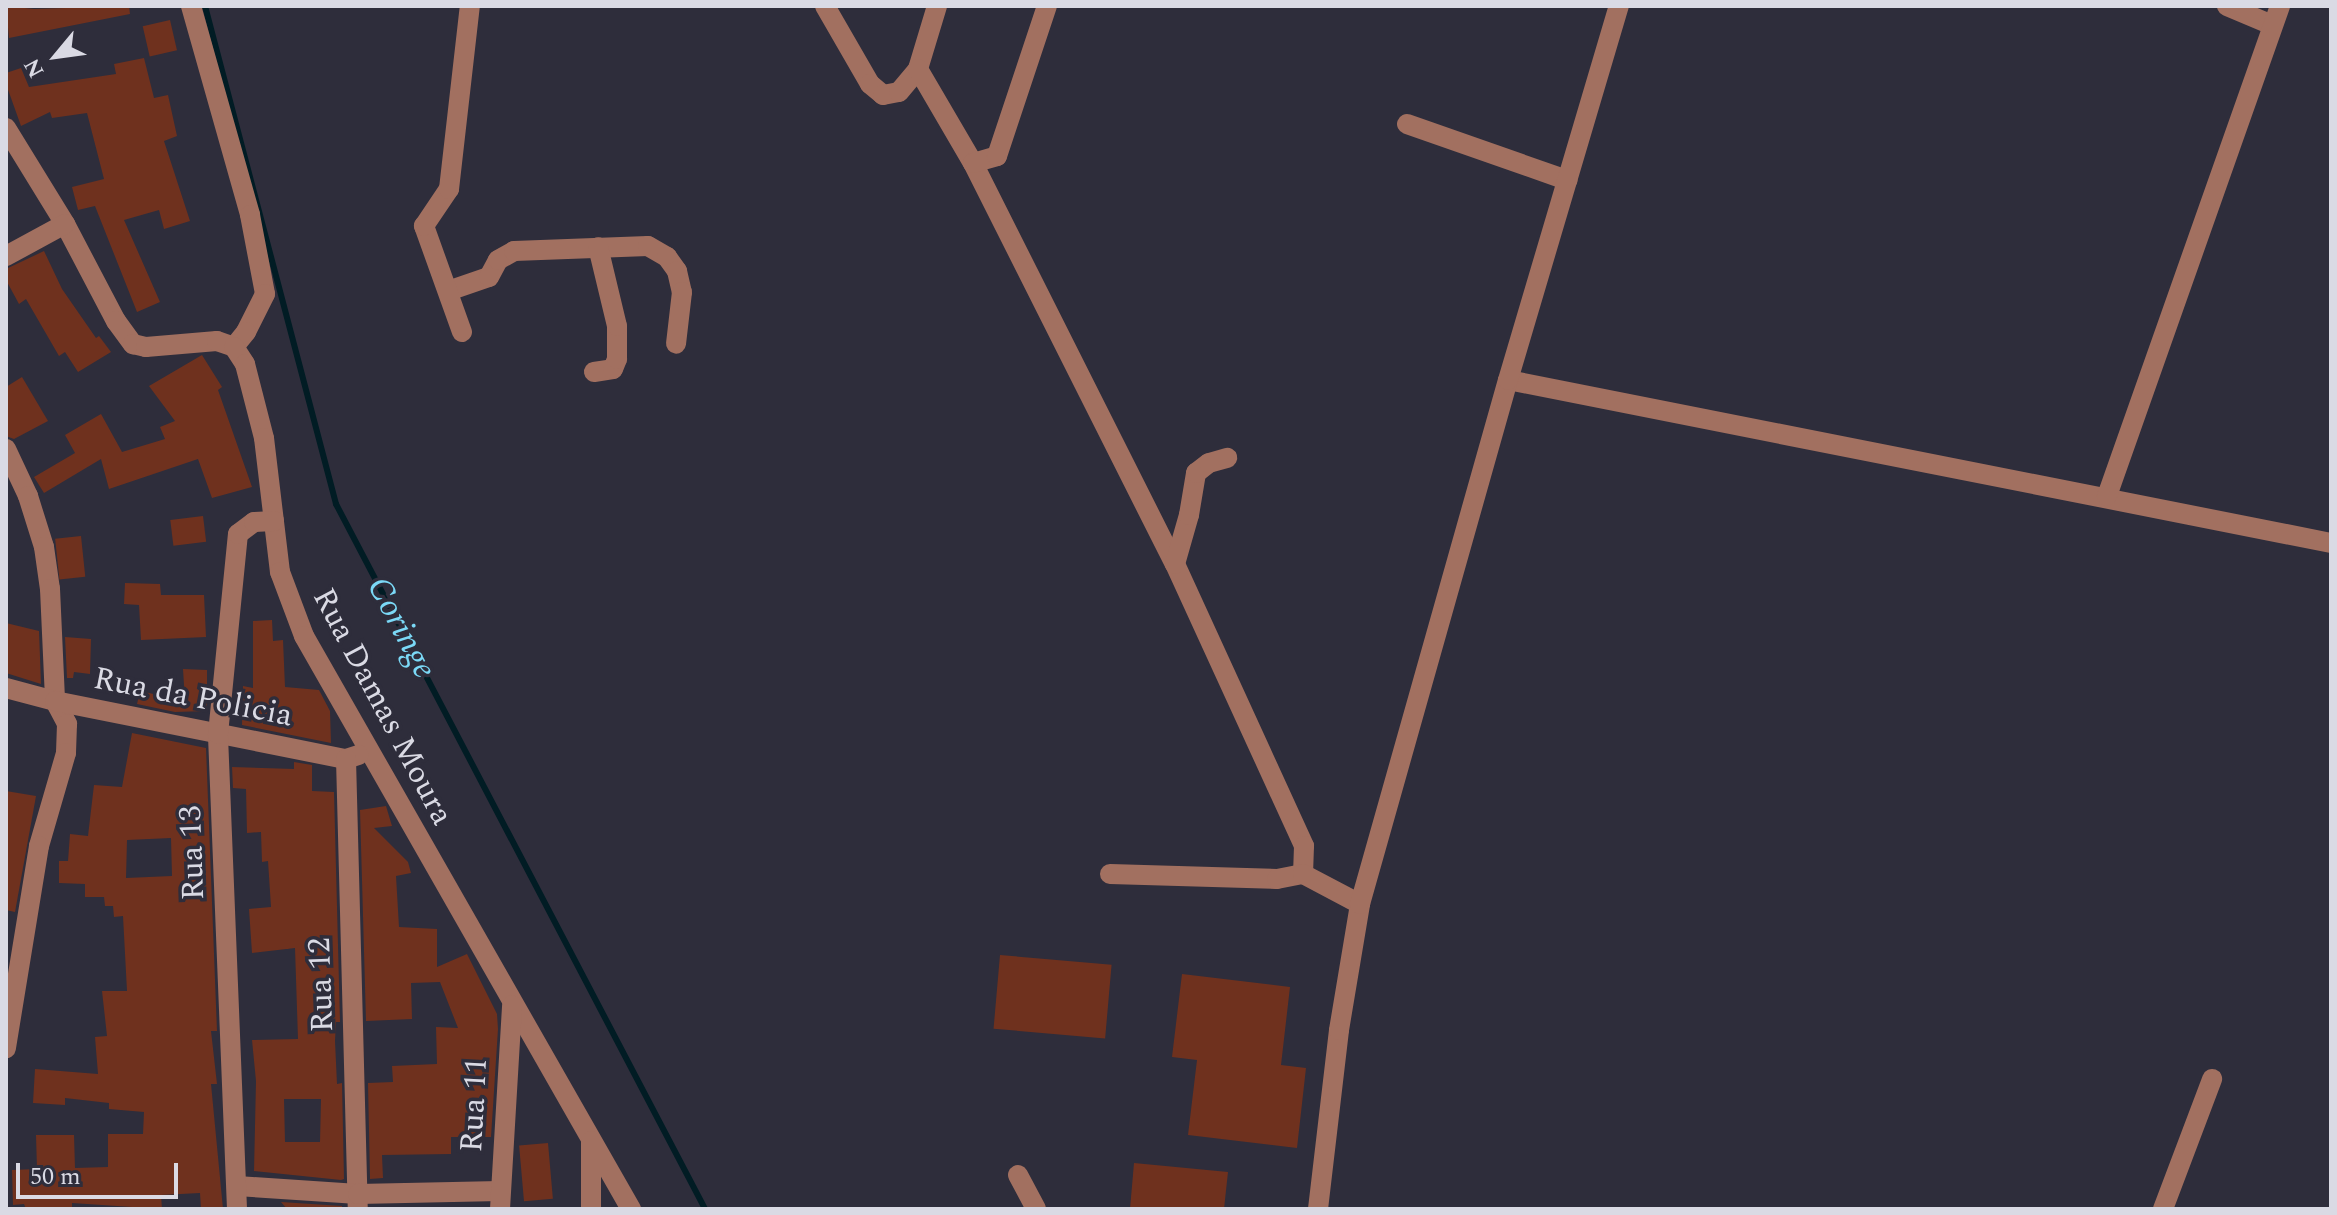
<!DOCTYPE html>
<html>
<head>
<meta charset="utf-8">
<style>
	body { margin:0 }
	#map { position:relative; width:2337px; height:1215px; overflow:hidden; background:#2e2d3b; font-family:Spectral,serif }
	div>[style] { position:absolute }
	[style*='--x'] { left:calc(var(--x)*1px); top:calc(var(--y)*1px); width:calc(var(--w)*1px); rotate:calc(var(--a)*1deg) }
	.stream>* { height:6px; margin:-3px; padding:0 3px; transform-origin:3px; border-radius:3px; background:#011c24 }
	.building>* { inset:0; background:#6f311e; transform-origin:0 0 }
	.minor>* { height:20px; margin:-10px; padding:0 10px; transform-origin:10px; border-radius:10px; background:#a27060 }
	span { translate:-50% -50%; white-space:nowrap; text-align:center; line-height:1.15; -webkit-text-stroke:7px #2e2d3b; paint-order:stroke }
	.street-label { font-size:32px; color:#dadae4 }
	.water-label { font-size:34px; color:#7bd9f7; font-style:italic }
	.frame { position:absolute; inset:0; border:8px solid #dadae4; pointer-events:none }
	.north { position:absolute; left:16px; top:16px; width:80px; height:80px; -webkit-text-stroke:6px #2e2d3b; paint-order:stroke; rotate:241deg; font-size:22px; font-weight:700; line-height:32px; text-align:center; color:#dadae4 }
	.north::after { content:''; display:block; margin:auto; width:28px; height:36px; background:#dadae4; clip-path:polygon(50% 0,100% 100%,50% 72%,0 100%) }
	.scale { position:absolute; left:16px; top:1163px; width:162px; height:36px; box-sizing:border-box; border:4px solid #dadae4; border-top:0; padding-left:10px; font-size:24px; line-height:28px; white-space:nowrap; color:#dadae4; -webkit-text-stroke:6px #2e2d3b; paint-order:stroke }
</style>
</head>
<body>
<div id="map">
	<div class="stream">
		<div style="--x:205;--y:6;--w:515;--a:75.26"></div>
		<div style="--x:336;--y:504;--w:796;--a:62.37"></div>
	</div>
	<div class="building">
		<div style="clip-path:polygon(6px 6px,34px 9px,129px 6px,130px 14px,9px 38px)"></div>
		<div style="left:170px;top:20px;width:31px;height:28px;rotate:77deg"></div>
		<div style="clip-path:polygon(144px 58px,154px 98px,168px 95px,177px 136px,164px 141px,190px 221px,164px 229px,159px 210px,124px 220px,160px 302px,137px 312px,95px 206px,78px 210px,72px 187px,104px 179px,87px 113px,52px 118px,50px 112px,21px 126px,6px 84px,6px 73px,21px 68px,29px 87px,116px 74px,114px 64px)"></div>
		<div style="clip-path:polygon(44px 251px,62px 289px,96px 338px,99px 336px,111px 352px,78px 372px,65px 352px,59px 356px,26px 299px,19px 304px,6px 280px,6px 269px)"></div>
		<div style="clip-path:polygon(202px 355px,222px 387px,218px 390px,252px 487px,212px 498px,198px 459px,109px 489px,101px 459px,44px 493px,34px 477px,75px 453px,65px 435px,101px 414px,122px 452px,165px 439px,160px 427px,175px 421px,149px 386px)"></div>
		<div style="clip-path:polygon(22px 377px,48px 421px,14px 439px,6px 436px,6px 387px)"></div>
		<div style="left:203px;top:516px;width:26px;height:33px;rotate:83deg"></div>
		<div style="left:81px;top:536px;width:41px;height:26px;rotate:84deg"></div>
		<div style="clip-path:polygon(125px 583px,160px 584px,161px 595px,204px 595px,206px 637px,141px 640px,139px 605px,124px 604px)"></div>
		<div style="clip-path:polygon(272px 620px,273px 641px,283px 640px,285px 687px,319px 690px,330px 711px,331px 743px,242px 725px,243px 686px,253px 688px,253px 621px)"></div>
		<div style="clip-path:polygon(6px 623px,39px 631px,41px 684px,6px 673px)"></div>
		<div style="clip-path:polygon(65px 637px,91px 639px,90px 674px,74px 672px,73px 678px,67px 678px)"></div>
		<div style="clip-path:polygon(183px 669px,207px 670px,207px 711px,175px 712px,137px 704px,140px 691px,185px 701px)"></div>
		<div style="clip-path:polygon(evenodd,132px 733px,206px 748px,217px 1031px,211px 1031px,217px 1084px,211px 1084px,223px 1209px,201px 1209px,200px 1193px,161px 1195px,162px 1209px,72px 1203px,72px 1209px,26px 1209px,24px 1204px,13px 1205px,12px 1170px,37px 1169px,36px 1135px,74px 1135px,75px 1168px,108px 1167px,108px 1134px,143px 1134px,144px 1112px,109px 1109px,109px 1103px,65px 1098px,65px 1105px,33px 1103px,35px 1069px,98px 1074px,95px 1037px,107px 1036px,102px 991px,127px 991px,123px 916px,114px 917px,113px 906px,105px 906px,104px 897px,85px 897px,85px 884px,59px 883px,59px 861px,68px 861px,70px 834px,88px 836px,94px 785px,122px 787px,132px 733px,171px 838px,172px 876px,126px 878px,127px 840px,171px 838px)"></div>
		<div style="clip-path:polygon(evenodd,294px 762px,312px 765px,312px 791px,334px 792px,340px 1022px,336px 1022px,335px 1041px,337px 1084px,342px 1083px,344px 1179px,341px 1180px,254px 1171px,256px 1081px,252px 1040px,298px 1039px,295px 948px,252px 953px,249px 909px,271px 907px,268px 861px,262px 862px,261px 832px,247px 833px,246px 789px,233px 788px,232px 767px,294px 769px,294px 762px,284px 1099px,321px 1099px,320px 1142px,285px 1142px,284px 1099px)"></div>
		<div style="clip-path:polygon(6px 791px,36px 796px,15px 912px,6px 910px)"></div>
		<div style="clip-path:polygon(386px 806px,392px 826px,374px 828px,408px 862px,411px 873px,396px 876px,399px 927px,437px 929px,437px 967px,467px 954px,497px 1014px,498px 1029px,491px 1137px,451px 1137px,451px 1154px,382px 1155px,383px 1178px,370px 1179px,368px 1083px,393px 1082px,392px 1066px,437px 1064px,436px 1027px,458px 1028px,440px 982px,411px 983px,412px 1019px,366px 1021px,360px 810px)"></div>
		<div style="left:1000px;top:955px;width:112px;height:74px;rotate:5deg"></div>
		<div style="clip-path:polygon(1182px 974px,1290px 987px,1281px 1065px,1306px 1068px,1297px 1148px,1188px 1135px,1197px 1060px,1172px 1057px)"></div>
		<div style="left:548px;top:1143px;width:56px;height:29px;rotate:85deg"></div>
		<div style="clip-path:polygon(1134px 1163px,1228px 1172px,1224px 1209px,1130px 1209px)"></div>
		<div style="clip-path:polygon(281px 1202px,342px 1206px,342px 1209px,287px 1209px)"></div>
	</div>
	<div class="minor">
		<div style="--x:191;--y:6;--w:217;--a:74.2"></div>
		<div style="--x:250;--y:215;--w:80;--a:79.2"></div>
		<div style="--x:265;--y:294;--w:42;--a:116.6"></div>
		<div style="--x:246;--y:332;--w:19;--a:129"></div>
		<div style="--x:825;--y:6;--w:90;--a:60"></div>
		<div style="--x:870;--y:84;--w:17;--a:40"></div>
		<div style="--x:883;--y:95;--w:16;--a:-11"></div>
		<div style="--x:899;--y:92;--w:30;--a:-50"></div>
		<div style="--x:937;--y:6;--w:66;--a:106.8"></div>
		<div style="--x:918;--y:69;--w:109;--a:59.7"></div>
		<div style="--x:973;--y:163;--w:449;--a:63.3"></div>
		<div style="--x:1175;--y:564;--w:310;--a:65.4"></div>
		<div style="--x:1304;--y:846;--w:28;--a:92"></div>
		<div style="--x:2227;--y:6;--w:49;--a:22.9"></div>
		<div style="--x:1407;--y:124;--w:170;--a:19.3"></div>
		<div style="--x:6;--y:128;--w:113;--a:58.4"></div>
		<div style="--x:65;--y:224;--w:110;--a:62.3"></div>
		<div style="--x:116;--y:321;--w:29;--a:54"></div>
		<div style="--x:133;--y:344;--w:13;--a:13"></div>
		<div style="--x:146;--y:347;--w:71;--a:-4.8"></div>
		<div style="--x:217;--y:341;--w:18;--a:19"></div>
		<div style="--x:234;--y:347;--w:20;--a:57"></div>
		<div style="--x:245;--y:364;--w:76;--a:75.6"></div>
		<div style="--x:264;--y:438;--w:135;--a:83.2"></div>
		<div style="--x:280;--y:572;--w:68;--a:69.4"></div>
		<div style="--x:304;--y:636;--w:660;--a:60.29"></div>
		<div style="--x:973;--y:163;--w:25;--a:-16"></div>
		<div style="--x:997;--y:156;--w:158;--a:-71.6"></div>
		<div style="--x:6;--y:256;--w:67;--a:-28.5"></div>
		<div style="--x:448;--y:291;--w:43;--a:-18.9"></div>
		<div style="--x:489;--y:277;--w:19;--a:-62"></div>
		<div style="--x:498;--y:260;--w:18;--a:-29"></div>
		<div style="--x:514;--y:251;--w:134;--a:-2.1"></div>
		<div style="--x:648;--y:246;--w:22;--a:30"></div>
		<div style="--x:667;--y:257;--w:17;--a:54"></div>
		<div style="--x:677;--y:271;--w:22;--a:77"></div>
		<div style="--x:682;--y:292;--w:52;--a:96.6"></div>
		<div style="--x:462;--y:332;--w:113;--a:-109.7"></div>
		<div style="--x:424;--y:226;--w:45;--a:-56"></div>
		<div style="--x:449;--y:189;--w:184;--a:-83.5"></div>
		<div style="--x:594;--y:372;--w:19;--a:-9"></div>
		<div style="--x:613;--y:369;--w:11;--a:-68"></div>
		<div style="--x:617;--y:359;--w:33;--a:-90"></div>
		<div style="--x:617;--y:326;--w:81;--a:-103.5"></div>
		<div style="--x:1508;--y:380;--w:839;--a:11.2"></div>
		<div style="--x:6;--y:449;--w:52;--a:64.9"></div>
		<div style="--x:28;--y:496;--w:53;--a:72.6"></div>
		<div style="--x:44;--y:547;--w:42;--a:81.9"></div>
		<div style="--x:50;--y:589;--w:112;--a:87.4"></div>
		<div style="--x:55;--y:701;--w:26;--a:62"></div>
		<div style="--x:67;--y:724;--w:29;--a:92"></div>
		<div style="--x:66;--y:753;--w:97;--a:106.2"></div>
		<div style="--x:39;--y:846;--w:205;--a:99.3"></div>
		<div style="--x:2107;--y:496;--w:520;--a:-70.55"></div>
		<div style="--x:1175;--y:564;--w:51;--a:-74.1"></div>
		<div style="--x:1189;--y:515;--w:43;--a:-80.5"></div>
		<div style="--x:1196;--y:473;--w:16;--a:-38"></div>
		<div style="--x:1209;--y:463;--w:19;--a:-16"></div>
		<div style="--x:6;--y:688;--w:51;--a:14.9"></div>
		<div style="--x:55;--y:701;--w:297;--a:11.3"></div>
		<div style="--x:346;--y:759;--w:13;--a:-18"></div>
		<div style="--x:346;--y:759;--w:450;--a:88.5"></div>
		<div style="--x:1110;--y:874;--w:167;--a:1.7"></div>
		<div style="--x:1277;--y:879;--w:26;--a:-11"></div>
		<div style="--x:1303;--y:874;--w:64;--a:27.8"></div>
		<div style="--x:1018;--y:1175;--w:38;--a:62"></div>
		<div style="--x:237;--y:1186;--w:121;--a:3.8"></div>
		<div style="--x:358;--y:1194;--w:142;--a:-1.2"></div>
		<div style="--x:237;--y:1209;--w:475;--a:-92.3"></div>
		<div style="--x:218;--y:734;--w:201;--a:-84.3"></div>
		<div style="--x:238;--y:534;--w:20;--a:-37"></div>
		<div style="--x:254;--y:522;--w:20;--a:-3"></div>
		<div style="--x:500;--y:1209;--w:204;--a:-86.6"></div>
		<div style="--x:591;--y:1209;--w:68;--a:-90"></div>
		<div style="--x:1318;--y:1209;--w:180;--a:-83.3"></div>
		<div style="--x:1339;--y:1030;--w:128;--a:-80.5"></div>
		<div style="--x:1360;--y:904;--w:544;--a:-74.23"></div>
		<div style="--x:1508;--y:380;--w:390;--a:-73.5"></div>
		<div style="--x:2163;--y:1209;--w:139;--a:-69.3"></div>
	</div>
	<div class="street-label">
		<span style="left:193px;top:698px;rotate:11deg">Rua da Policia</span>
		<span style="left:382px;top:707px;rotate:62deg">Rua Damas Moura</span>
		<span style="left:193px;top:853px;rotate:-92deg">Rua 13</span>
		<span style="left:322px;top:985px;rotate:-92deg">Rua 12</span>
		<span style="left:475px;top:1105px;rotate:-87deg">Rua 11</span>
	</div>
	<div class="water-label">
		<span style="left:401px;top:628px;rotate:62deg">Coringe</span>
	</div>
	<div class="frame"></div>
	<div class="north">N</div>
	<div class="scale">50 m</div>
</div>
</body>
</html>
